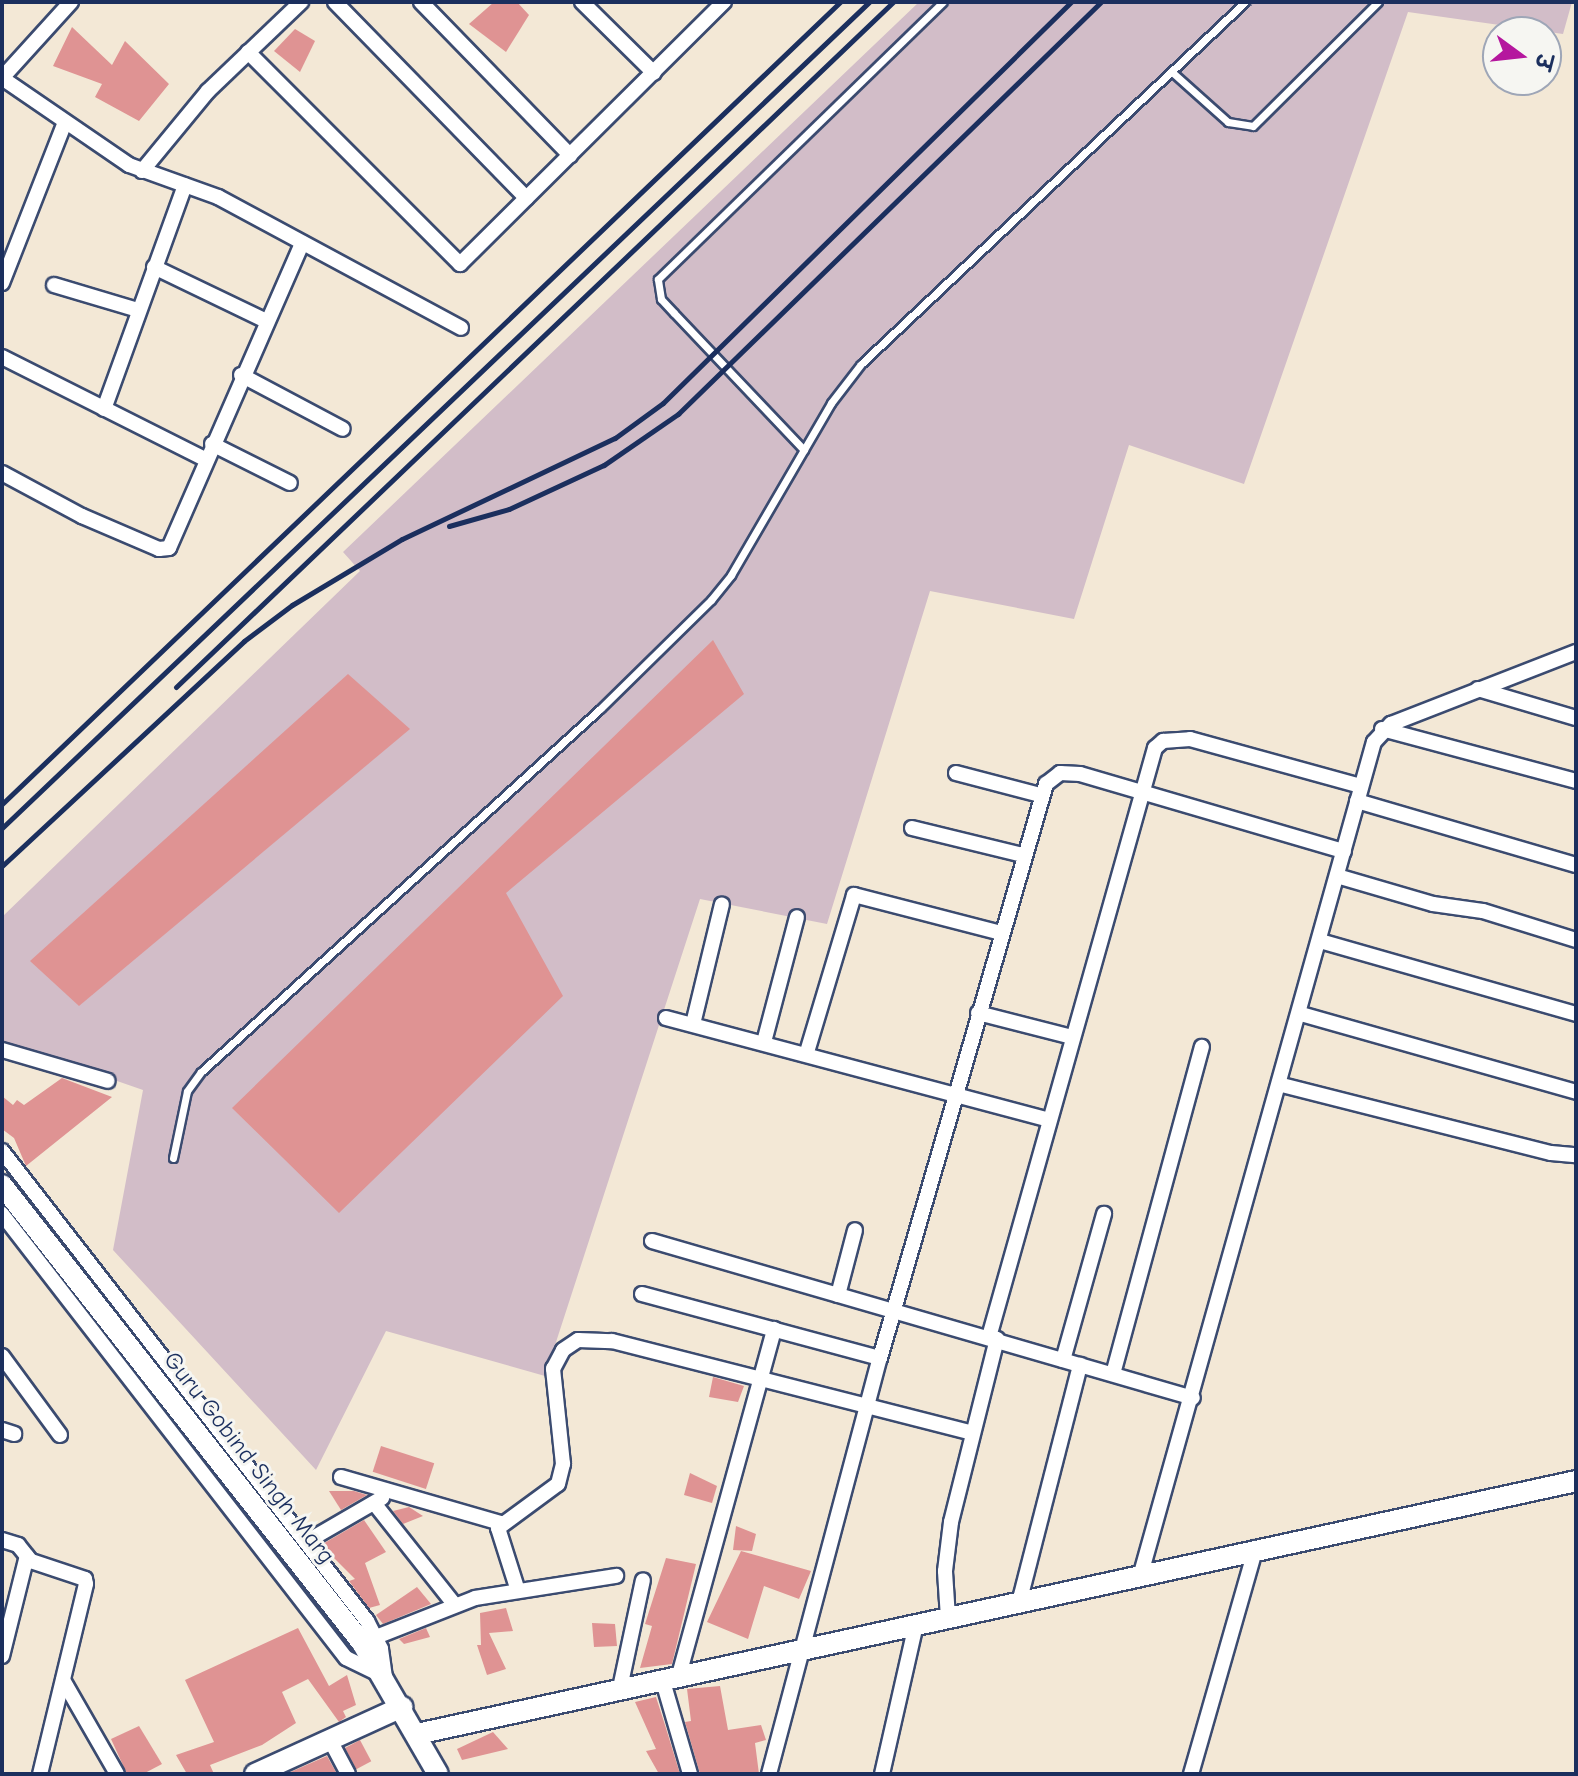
<!DOCTYPE html>
<html>
<head>
<meta charset="utf-8">
<style>
	body { margin:0 }
	#map { position:relative; width:1578px; height:1776px; overflow:hidden; background:#f3e8d6; font-family:"Comic Neue","Playpen Sans Deva",sans-serif }
	div>[style] { position:absolute }
	[style*='--x'] { left:calc(var(--x)*1px); top:calc(var(--y)*1px); width:calc(var(--w)*1px); rotate:calc(var(--a)*1deg) }
	.industrial>* { inset:0; background:#d2bdc8 }
	.building>* { inset:0; background:#df9393; transform-origin:0 0 }
	.roads { filter:drop-shadow(2px 0 #3b4b70) drop-shadow(-2px 0 #3b4b70) drop-shadow(0 2px #3b4b70) drop-shadow(0 -2px #3b4b70) }
	.lane>* { height:7px; margin:-3.5px; padding:0 3.5px; transform-origin:3.5px; border-radius:3.5px; background:#fff }
	.street>* { height:14px; margin:-7px; padding:0 7px; transform-origin:7px; border-radius:7px; background:#fff }
	.secondary>* { height:20px; margin:-10px; padding:0 10px; transform-origin:10px; border-radius:10px; background:#fff }
	.rail>* { height:5px; margin:-2.5px; padding:0 2.5px; transform-origin:2.5px; border-radius:2.5px; background:#1b2f5e }
	span { translate:-50% -50%; white-space:nowrap; text-align:center; line-height:1.15; -webkit-text-stroke:6px #f6f6f2; paint-order:stroke }
	.street-label { font-size:24px; color:#1b2f5e }
	.frame { position:absolute; inset:0; border:4px solid #1b2f5e; pointer-events:none }
	.north { position:absolute; left:1482px; top:16px; width:80px; height:80px; box-sizing:border-box; background:#f6f6f2; border:2px solid #9ea6b7; border-radius:50%; rotate:105deg; font-size:22px; font-weight:700; line-height:32px; text-align:center; color:#1b2f5e }
	.north::after { content:''; display:block; margin:auto; width:28px; height:36px; background:#b5179e; clip-path:polygon(50% 0,100% 100%,50% 72%,0 100%) }
</style>
</head>
<body>
<div id="map">
	<div class="industrial">
		<div style="clip-path:polygon(919px 2px,1572px 2px,1563px 34px,1408px 12px,1244px 484px,1129px 445px,1074px 619px,930px 591px,827px 924px,700px 899px,545px 1376px,386px 1331px,316px 1470px,113px 1250px,143px 1090px,2px 1041px,2px 917px,360px 571px,343px 552px)"></div>
	</div>
	<div class="building">
		<div style="clip-path:polygon(494px 2px,517px 2px,529px 15px,506px 52px,469px 24px)"></div>
		<div style="clip-path:polygon(72px 27px,112px 65px,125px 41px,169px 84px,139px 121px,95px 97px,102px 84px,53px 66px)"></div>
		<div style="clip-path:polygon(295px 29px,315px 41px,300px 72px,274px 51px)"></div>
		<div style="clip-path:polygon(713px 640px,744px 694px,506px 893px,563px 996px,339px 1213px,232px 1108px)"></div>
		<div style="clip-path:polygon(348px 674px,410px 729px,79px 1006px,30px 961px)"></div>
		<div style="clip-path:polygon(62px 1078px,112px 1097px,26px 1166px,14px 1138px,2px 1129px,2px 1096px,13px 1105px,17px 1100px,24px 1105px)"></div>
		<div style="clip-path:polygon(713px 1377px,744px 1386px,738px 1402px,709px 1397px)"></div>
		<div style="left:381px;top:1446px;width:56px;height:27px;rotate:18deg"></div>
		<div style="clip-path:polygon(690px 1473px,717px 1486px,712px 1503px,684px 1495px)"></div>
		<div style="clip-path:polygon(329px 1491px,354px 1491px,367px 1495px,341px 1510px)"></div>
		<div style="clip-path:polygon(409px 1507px,423px 1516px,403px 1524px,393px 1511px)"></div>
		<div style="clip-path:polygon(364px 1520px,386px 1552px,365px 1563px,380px 1605px,369px 1608px,349px 1581px,355px 1579px,321px 1545px)"></div>
		<div style="clip-path:polygon(736px 1526px,756px 1534px,752px 1551px,733px 1550px)"></div>
		<div style="clip-path:polygon(741px 1551px,811px 1571px,799px 1599px,764px 1586px,748px 1639px,707px 1622px)"></div>
		<div style="clip-path:polygon(666px 1558px,696px 1564px,672px 1664px,640px 1668px,652px 1626px,645px 1624px)"></div>
		<div style="clip-path:polygon(417px 1587px,431px 1604px,383px 1624px,376px 1615px)"></div>
		<div style="clip-path:polygon(506px 1608px,513px 1631px,489px 1633px,506px 1669px,487px 1675px,477px 1645px,481px 1645px,480px 1613px)"></div>
		<div style="clip-path:polygon(592px 1623px,615px 1624px,617px 1646px,594px 1647px)"></div>
		<div style="clip-path:polygon(298px 1628px,329px 1686px,347px 1675px,356px 1705px,343px 1711px,346px 1717px,339px 1722px,308px 1679px,282px 1692px,296px 1723px,262px 1745px,210px 1765px,214px 1774px,187px 1774px,176px 1755px,214px 1742px,185px 1680px)"></div>
		<div style="clip-path:polygon(426px 1628px,430px 1637px,404px 1644px,399px 1639px)"></div>
		<div style="clip-path:polygon(720px 1686px,728px 1730px,761px 1725px,766px 1740px,755px 1743px,759px 1774px,700px 1774px,685px 1722px,691px 1721px,687px 1689px)"></div>
		<div style="clip-path:polygon(656px 1697px,665px 1725px,680px 1774px,659px 1774px,646px 1751px,656px 1749px,635px 1702px)"></div>
		<div style="clip-path:polygon(139px 1726px,162px 1764px,143px 1774px,127px 1774px,111px 1739px)"></div>
		<div style="clip-path:polygon(493px 1732px,508px 1749px,462px 1760px,457px 1749px)"></div>
		<div style="left:360px;top:1740px;width:24px;height:17px;rotate:62deg"></div>
		<div style="clip-path:polygon(327px 1756px,337px 1774px,286px 1774px)"></div>
	</div>
	<div class="roads">
		<div class="lane">
			<div style="--x:1172;--y:72;--w:75;--a:41.8"></div>
			<div style="--x:1228;--y:122;--w:25;--a:9"></div>
			<div style="--x:1253;--y:126;--w:176;--a:-44.8"></div>
			<div style="--x:804;--y:450;--w:189;--a:-133.5"></div>
			<div style="--x:674;--y:313;--w:19;--a:-133"></div>
			<div style="--x:661;--y:299;--w:20;--a:-99"></div>
			<div style="--x:658;--y:279;--w:397;--a:-44.2"></div>
			<div style="--x:173;--y:1158;--w:68;--a:-78.2"></div>
			<div style="--x:187;--y:1091;--w:24;--a:-54"></div>
			<div style="--x:201;--y:1072;--w:539;--a:-42.3"></div>
			<div style="--x:600;--y:709;--w:156;--a:-44.5"></div>
			<div style="--x:711;--y:600;--w:32;--a:-51"></div>
			<div style="--x:731;--y:575;--w:199;--a:-59.8"></div>
			<div style="--x:831;--y:403;--w:49;--a:-52.4"></div>
			<div style="--x:861;--y:364;--w:528;--a:-43.31"></div>
		</div>
		<div class="street">
			<div style="--x:335;--y:2;--w:274;--a:45.7"></div>
			<div style="--x:421;--y:2;--w:214;--a:45.8"></div>
			<div style="--x:582;--y:2;--w:101;--a:44.6"></div>
			<div style="--x:248;--y:52;--w:300;--a:45"></div>
			<div style="--x:460;--y:264;--w:372;--a:-44.8"></div>
			<div style="--x:2;--y:78;--w:154;--a:34.4"></div>
			<div style="--x:129;--y:165;--w:95;--a:19.8"></div>
			<div style="--x:218;--y:197;--w:276;--a:28.3"></div>
			<div style="--x:2;--y:78;--w:103;--a:-47.8"></div>
			<div style="--x:142;--y:171;--w:104;--a:-50.5"></div>
			<div style="--x:208;--y:91;--w:129;--a:-43.7"></div>
			<div style="--x:154;--y:267;--w:122;--a:25.7"></div>
			<div style="--x:2;--y:283;--w:173;--a:-68.6"></div>
			<div style="--x:54;--y:285;--w:88;--a:16.6"></div>
			<div style="--x:2;--y:357;--w:227;--a:26.7"></div>
			<div style="--x:241;--y:375;--w:115;--a:27.9"></div>
			<div style="--x:104;--y:409;--w:238;--a:-70.1"></div>
			<div style="--x:212;--y:444;--w:87;--a:26.6"></div>
			<div style="--x:2;--y:473;--w:91;--a:28.3"></div>
			<div style="--x:82;--y:516;--w:84;--a:23.2"></div>
			<div style="--x:159;--y:549;--w:10;--a:-6"></div>
			<div style="--x:169;--y:548;--w:333;--a:-66.4"></div>
			<div style="--x:1478;--y:689;--w:102;--a:16.5"></div>
			<div style="--x:1382;--y:729;--w:201;--a:15"></div>
			<div style="--x:956;--y:773;--w:87;--a:14.7"></div>
			<div style="--x:1357;--y:801;--w:228;--a:16.3"></div>
			<div style="--x:912;--y:828;--w:114;--a:13.7"></div>
			<div style="--x:1337;--y:876;--w:100;--a:16.3"></div>
			<div style="--x:1433;--y:904;--w:50;--a:8"></div>
			<div style="--x:1483;--y:911;--w:97;--a:17.3"></div>
			<div style="--x:1320;--y:941;--w:266;--a:15.9"></div>
			<div style="--x:978;--y:1013;--w:97;--a:14.3"></div>
			<div style="--x:1301;--y:1014;--w:286;--a:15.8"></div>
			<div style="--x:666;--y:1018;--w:396;--a:14.9"></div>
			<div style="--x:693;--y:1024;--w:123;--a:-76.4"></div>
			<div style="--x:764;--y:1042;--w:129;--a:-75.2"></div>
			<div style="--x:2;--y:1050;--w:110;--a:16.3"></div>
			<div style="--x:807;--y:1052;--w:164;--a:-73.3"></div>
			<div style="--x:854;--y:895;--w:152;--a:14.5"></div>
			<div style="--x:1282;--y:1085;--w:277;--a:14.2"></div>
			<div style="--x:1551;--y:1153;--w:25;--a:5"></div>
			<div style="--x:2;--y:1151;--w:595;--a:52.17"></div>
			<div style="--x:367;--y:1621;--w:31;--a:63"></div>
			<div style="--x:381;--y:1649;--w:28;--a:82"></div>
			<div style="--x:385;--y:1677;--w:43;--a:-154"></div>
			<div style="--x:346;--y:1658;--w:562;--a:-127.77"></div>
			<div style="--x:652;--y:1241;--w:563;--a:16.18"></div>
			<div style="--x:642;--y:1294;--w:246;--a:15.1"></div>
			<div style="--x:838;--y:1295;--w:67;--a:-75.3"></div>
			<div style="--x:989;--y:1337;--w:612;--a:-74.26"></div>
			<div style="--x:1155;--y:748;--w:11;--a:-41"></div>
			<div style="--x:1163;--y:741;--w:27;--a:-4"></div>
			<div style="--x:1190;--y:739;--w:177;--a:15.4"></div>
			<div style="--x:2;--y:1356;--w:98;--a:53.7"></div>
			<div style="--x:1063;--y:1360;--w:152;--a:-74.3"></div>
			<div style="--x:1113;--y:1374;--w:339;--a:-74.8"></div>
			<div style="--x:2;--y:1430;--w:13;--a:18"></div>
			<div style="--x:341;--y:1477;--w:166;--a:16.1"></div>
			<div style="--x:374;--y:1503;--w:129;--a:51.6"></div>
			<div style="--x:2;--y:1540;--w:17;--a:17"></div>
			<div style="--x:18;--y:1545;--w:21;--a:51"></div>
			<div style="--x:31;--y:1561;--w:57;--a:18.4"></div>
			<div style="--x:85;--y:1579;--w:5;--a:79"></div>
			<div style="--x:86;--y:1584;--w:195;--a:103.6"></div>
			<div style="--x:306;--y:1542;--w:88;--a:-30.1"></div>
			<div style="--x:1140;--y:1577;--w:867;--a:-74.35"></div>
			<div style="--x:1374;--y:742;--w:25;--a:-47"></div>
			<div style="--x:1391;--y:724;--w:199;--a:-21.3"></div>
			<div style="--x:518;--y:1591;--w:66;--a:-107.6"></div>
			<div style="--x:498;--y:1528;--w:74;--a:-36.3"></div>
			<div style="--x:558;--y:1484;--w:21;--a:-76"></div>
			<div style="--x:563;--y:1464;--w:96;--a:-96"></div>
			<div style="--x:553;--y:1369;--w:21;--a:-62"></div>
			<div style="--x:563;--y:1350;--w:18;--a:-34"></div>
			<div style="--x:578;--y:1340;--w:34;--a:2"></div>
			<div style="--x:612;--y:1341;--w:372;--a:14.3"></div>
			<div style="--x:1019;--y:1603;--w:246;--a:-75.6"></div>
			<div style="--x:948;--y:1618;--w:47;--a:-93.7"></div>
			<div style="--x:945;--y:1571;--w:49;--a:-83"></div>
			<div style="--x:951;--y:1522;--w:189;--a:-75.9"></div>
			<div style="--x:376;--y:1637;--w:106;--a:-21.5"></div>
			<div style="--x:475;--y:1598;--w:143;--a:-8.9"></div>
			<div style="--x:2;--y:1656;--w:103;--a:-76"></div>
			<div style="--x:679;--y:1675;--w:359;--a:-74.6"></div>
			<div style="--x:662;--y:1678;--w:100;--a:73.7"></div>
			<div style="--x:63;--y:1680;--w:108;--a:60.1"></div>
			<div style="--x:620;--y:1688;--w:110;--a:-78"></div>
			<div style="--x:330;--y:1740;--w:38;--a:62"></div>
			<div style="--x:769;--y:1774;--w:431;--a:-75.1"></div>
			<div style="--x:880;--y:1358;--w:598;--a:-73.87"></div>
			<div style="--x:1046;--y:784;--w:18;--a:-38"></div>
			<div style="--x:1060;--y:773;--w:20;--a:3"></div>
			<div style="--x:1080;--y:774;--w:275;--a:16.3"></div>
			<div style="--x:882;--y:1774;--w:154;--a:-77.2"></div>
			<div style="--x:1191;--y:1774;--w:235;--a:-74"></div>
		</div>
		<div class="secondary">
			<div style="--x:2;--y:1185;--w:583;--a:51.83"></div>
			<div style="--x:362;--y:1643;--w:151;--a:59.9"></div>
			<div style="--x:417;--y:1734;--w:1186;--a:-12.31"></div>
			<div style="--x:255;--y:1774;--w:162;--a:-24.5"></div>
		</div>
	</div>
	<div class="rail">
		<div style="--x:449;--y:526;--w:62;--a:-15.8"></div>
		<div style="--x:509;--y:509;--w:105;--a:-24.9"></div>
		<div style="--x:604;--y:465;--w:90;--a:-34.6"></div>
		<div style="--x:678;--y:414;--w:590;--a:-44.25"></div>
		<div style="--x:176;--y:687;--w:992;--a:-43.69"></div>
		<div style="--x:2;--y:804;--w:1160;--a:-43.74"></div>
		<div style="--x:2;--y:828;--w:1197;--a:-43.61"></div>
		<div style="--x:2;--y:866;--w:330;--a:-42.9"></div>
		<div style="--x:244;--y:641;--w:60;--a:-36.9"></div>
		<div style="--x:292;--y:605;--w:128;--a:-31"></div>
		<div style="--x:402;--y:539;--w:236;--a:-25.4"></div>
		<div style="--x:615;--y:438;--w:59;--a:-36.1"></div>
		<div style="--x:663;--y:403;--w:572;--a:-44.5"></div>
	</div>
	<div class="street-label">
		<span style="left:249px;top:1458px;rotate:52deg">Guru Gobind Singh Marg</span>
	</div>
	<div class="frame"></div>
	<div class="north">उ</div>
</div>
</body>
</html>
